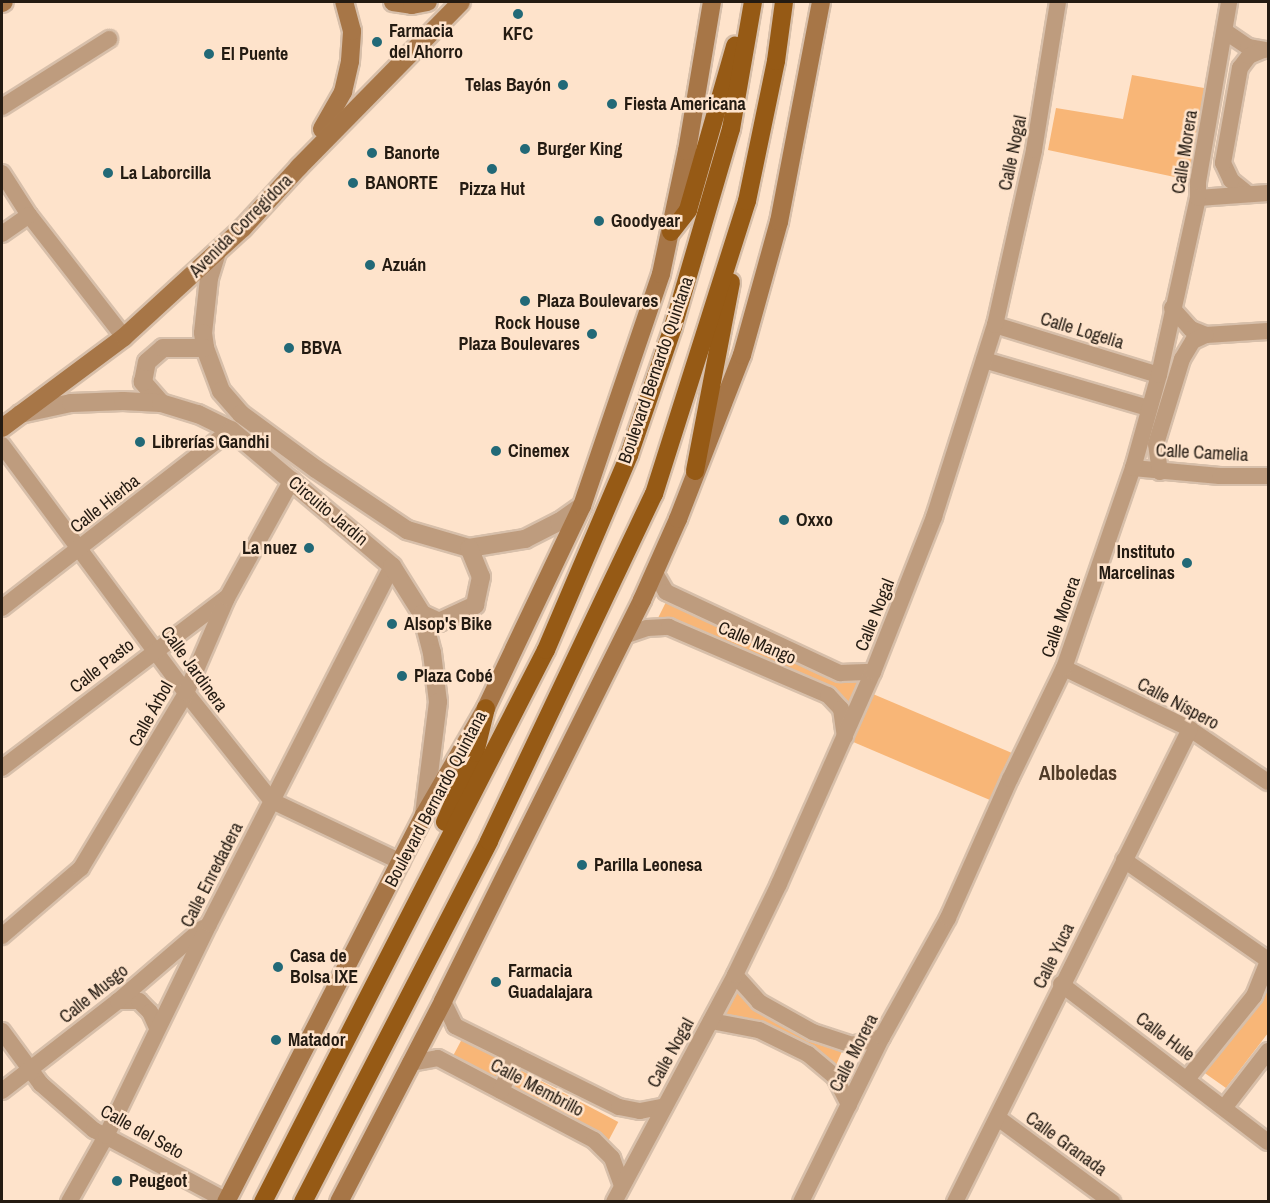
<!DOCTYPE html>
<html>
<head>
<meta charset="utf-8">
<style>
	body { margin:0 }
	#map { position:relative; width:1270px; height:1203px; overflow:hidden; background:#fee3cb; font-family:"Archivo Narrow",sans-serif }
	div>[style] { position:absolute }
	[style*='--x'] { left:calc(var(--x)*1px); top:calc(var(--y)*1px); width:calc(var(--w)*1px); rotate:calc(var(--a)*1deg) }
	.green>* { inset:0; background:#f8b677; transform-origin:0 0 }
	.roads { filter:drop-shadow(2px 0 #d7bfaa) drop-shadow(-2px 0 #d7bfaa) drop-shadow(0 2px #d7bfaa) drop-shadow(0 -2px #d7bfaa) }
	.minor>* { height:16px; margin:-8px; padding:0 8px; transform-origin:8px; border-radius:8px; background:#be9c7e }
	.tertiary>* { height:18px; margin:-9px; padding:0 9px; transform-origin:9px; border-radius:9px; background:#be9c7e }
	.secondary>* { height:18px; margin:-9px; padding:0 9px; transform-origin:9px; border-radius:9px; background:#a77647 }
	.primary>* { height:18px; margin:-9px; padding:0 9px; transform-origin:9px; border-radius:9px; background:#965a15 }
	.dots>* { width:16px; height:16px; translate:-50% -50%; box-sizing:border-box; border:3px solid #fee3cb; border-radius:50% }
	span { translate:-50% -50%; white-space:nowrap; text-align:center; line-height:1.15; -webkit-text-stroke:5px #fee3cb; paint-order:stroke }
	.poi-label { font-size:18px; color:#241b12; font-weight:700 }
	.left { translate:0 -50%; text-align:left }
	.right { translate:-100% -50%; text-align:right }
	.street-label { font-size:18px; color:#241b12 }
	.neighbourhood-label { font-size:20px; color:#513c28; font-weight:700 }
	.frame { position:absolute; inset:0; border:3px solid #241b12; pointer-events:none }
</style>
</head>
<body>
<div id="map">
	<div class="green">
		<div style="clip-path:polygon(1132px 75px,1215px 90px,1198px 182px,1048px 150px,1056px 108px,1123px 119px)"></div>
		<div style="clip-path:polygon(667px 600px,862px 679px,848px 708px,655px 624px)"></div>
		<div style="left:873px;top:694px;width:151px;height:52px;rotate:23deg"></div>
		<div style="clip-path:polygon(736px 985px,843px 1049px,834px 1070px,719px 1018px)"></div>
		<div style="clip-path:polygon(1268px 989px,1268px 1033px,1226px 1088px,1199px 1069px,1261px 1003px)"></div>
		<div style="left:462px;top:1039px;width:177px;height:21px;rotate:28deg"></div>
	</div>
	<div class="roads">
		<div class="minor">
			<div style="--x:1226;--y:32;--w:27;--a:34"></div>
			<div style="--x:1248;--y:47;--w:17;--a:10"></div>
			<div style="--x:2;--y:107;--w:127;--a:-32.4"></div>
			<div style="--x:2;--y:173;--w:50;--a:57.3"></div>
			<div style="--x:29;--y:215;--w:155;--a:52.1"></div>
			<div style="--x:1248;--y:194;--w:22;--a:-141"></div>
			<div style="--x:1231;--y:180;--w:19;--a:-115"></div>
			<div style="--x:1223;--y:163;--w:97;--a:-79.9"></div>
			<div style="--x:1240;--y:68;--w:15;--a:-53"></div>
			<div style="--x:1249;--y:56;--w:15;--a:-23"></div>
			<div style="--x:1198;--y:198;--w:70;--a:-4.1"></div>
			<div style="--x:2;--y:234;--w:33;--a:-35"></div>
			<div style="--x:1172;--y:308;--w:28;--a:48"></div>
			<div style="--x:1191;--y:329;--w:16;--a:22"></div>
			<div style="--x:1206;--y:335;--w:62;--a:-3.7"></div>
			<div style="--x:995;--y:325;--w:171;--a:17"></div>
			<div style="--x:984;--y:360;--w:171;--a:16.3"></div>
			<div style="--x:2;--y:445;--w:309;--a:53.4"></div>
			<div style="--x:186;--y:693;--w:138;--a:51.5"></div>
			<div style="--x:272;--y:801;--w:143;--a:25.3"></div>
			<div style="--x:1133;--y:468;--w:87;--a:5.3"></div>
			<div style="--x:1220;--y:476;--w:48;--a:0"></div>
			<div style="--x:1160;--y:472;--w:28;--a:-98"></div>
			<div style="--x:1156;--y:444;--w:89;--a:-73"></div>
			<div style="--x:1182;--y:359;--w:21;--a:-59"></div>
			<div style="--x:1193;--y:341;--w:14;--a:-25"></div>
			<div style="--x:655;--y:573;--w:22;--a:60"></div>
			<div style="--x:666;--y:592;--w:192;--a:25"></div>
			<div style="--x:840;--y:673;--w:33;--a:-2"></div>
			<div style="--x:2;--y:608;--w:290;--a:-37.9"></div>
			<div style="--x:624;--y:636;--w:24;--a:-19"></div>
			<div style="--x:647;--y:628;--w:22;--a:-3"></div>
			<div style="--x:669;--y:627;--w:173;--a:23.2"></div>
			<div style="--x:828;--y:695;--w:19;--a:47"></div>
			<div style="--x:841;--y:709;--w:28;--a:82"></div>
			<div style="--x:1064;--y:668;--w:140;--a:25.8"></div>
			<div style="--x:1190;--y:729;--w:94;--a:34.2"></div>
			<div style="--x:2;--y:768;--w:281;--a:-37.2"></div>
			<div style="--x:1124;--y:860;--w:175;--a:34.8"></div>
			<div style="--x:2;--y:936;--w:104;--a:-40.7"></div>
			<div style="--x:81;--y:868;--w:204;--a:-59"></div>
			<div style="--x:186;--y:693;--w:103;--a:-66.7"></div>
			<div style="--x:227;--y:598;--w:135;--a:-61.2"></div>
			<div style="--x:735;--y:975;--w:36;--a:48"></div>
			<div style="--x:759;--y:1002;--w:62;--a:29.1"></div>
			<div style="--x:813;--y:1032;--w:41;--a:18.4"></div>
			<div style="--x:852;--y:1045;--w:31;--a:-15"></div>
			<div style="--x:1061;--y:984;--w:260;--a:37.4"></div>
			<div style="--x:118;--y:1001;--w:21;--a:0"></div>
			<div style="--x:139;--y:1001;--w:16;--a:45"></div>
			<div style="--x:150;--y:1012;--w:17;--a:66"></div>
			<div style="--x:443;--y:1001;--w:28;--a:64"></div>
			<div style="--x:455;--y:1026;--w:183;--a:26.3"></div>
			<div style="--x:619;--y:1107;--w:21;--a:11"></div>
			<div style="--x:640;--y:1111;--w:25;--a:-11"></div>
			<div style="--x:711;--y:1021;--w:49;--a:10.6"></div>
			<div style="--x:759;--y:1030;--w:55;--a:26.1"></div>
			<div style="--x:808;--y:1054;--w:35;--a:40"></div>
			<div style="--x:835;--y:1077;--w:31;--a:63"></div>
			<div style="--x:2;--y:1031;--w:66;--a:53.7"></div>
			<div style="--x:41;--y:1084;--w:70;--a:41"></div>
			<div style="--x:94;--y:1130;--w:151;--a:28.1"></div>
			<div style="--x:410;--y:1063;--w:28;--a:-10"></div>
			<div style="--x:438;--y:1058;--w:176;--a:27.7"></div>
			<div style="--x:594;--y:1140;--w:25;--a:45"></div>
			<div style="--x:612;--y:1158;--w:29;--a:70"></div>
			<div style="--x:1187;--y:1079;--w:107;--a:-51.1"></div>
			<div style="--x:1254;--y:996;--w:38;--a:-68"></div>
			<div style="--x:2;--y:1091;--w:147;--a:-37.8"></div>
			<div style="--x:118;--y:1001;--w:112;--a:-40.7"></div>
			<div style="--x:501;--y:1091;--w:38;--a:-67"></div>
			<div style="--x:1224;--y:1108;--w:72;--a:-52.3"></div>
			<div style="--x:998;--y:1118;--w:142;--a:36.4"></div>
			<div style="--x:69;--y:1202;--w:76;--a:-60.7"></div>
			<div style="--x:106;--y:1136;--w:236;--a:-64.1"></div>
			<div style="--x:209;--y:924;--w:402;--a:-62.9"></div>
			<div style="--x:614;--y:1202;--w:257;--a:-61.9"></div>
			<div style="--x:735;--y:975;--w:101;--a:-64.2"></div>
			<div style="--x:779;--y:884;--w:232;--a:-66.1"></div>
			<div style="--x:873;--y:672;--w:167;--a:-68.5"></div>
			<div style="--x:934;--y:517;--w:201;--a:-72.4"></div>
			<div style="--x:995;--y:325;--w:179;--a:-77.4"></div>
			<div style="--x:1034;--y:150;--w:150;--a:-80.8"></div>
			<div style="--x:801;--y:1202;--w:184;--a:-63.9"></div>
			<div style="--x:882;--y:1037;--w:136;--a:-61"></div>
			<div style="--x:948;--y:918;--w:152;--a:-66"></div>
			<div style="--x:1010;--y:779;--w:123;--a:-64.1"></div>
			<div style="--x:1064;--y:668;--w:212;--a:-71"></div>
			<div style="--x:1133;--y:468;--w:97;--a:-74.4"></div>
			<div style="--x:1159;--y:375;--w:181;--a:-77.6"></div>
			<div style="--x:1198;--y:198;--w:16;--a:-90"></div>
			<div style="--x:1198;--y:182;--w:183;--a:-80.2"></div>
			<div style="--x:955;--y:1202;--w:528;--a:-63.58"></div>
		</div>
		<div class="tertiary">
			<div style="--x:217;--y:252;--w:27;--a:107"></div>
			<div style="--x:209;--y:278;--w:55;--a:96.2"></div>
			<div style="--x:203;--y:333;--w:15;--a:82"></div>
			<div style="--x:205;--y:348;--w:46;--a:69.6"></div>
			<div style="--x:221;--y:391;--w:30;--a:49"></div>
			<div style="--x:241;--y:414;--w:93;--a:36.3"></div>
			<div style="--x:316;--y:469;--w:110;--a:33.8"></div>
			<div style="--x:407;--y:530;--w:65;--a:16.2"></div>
			<div style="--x:469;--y:548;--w:57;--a:-9.1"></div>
			<div style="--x:525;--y:539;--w:38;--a:-27"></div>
			<div style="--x:559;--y:522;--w:28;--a:-35"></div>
			<div style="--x:161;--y:403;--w:28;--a:-131"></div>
			<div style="--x:143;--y:382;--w:20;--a:-79"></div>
			<div style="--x:147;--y:362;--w:21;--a:-41"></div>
			<div style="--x:163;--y:348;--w:42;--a:0"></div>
			<div style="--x:20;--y:414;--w:52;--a:-12.2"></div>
			<div style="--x:71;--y:403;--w:52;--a:-2.2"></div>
			<div style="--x:123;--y:401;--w:38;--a:3"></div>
			<div style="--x:161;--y:403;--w:39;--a:17"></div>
			<div style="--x:198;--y:414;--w:37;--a:26"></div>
			<div style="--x:231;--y:430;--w:211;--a:40.2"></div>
			<div style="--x:392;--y:566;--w:57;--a:58"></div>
			<div style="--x:422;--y:614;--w:40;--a:75.6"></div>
			<div style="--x:432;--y:653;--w:49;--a:83"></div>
			<div style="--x:438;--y:702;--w:114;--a:97.1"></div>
			<div style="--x:422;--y:614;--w:19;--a:25"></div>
			<div style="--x:439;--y:622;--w:40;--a:-25"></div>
			<div style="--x:475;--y:605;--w:29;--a:-78"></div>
			<div style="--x:481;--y:577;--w:31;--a:-112"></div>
		</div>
		<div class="secondary">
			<div style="--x:393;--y:2;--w:19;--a:9"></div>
			<div style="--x:412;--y:5;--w:16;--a:-11"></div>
			<div style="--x:2;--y:3;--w:2;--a:-27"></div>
			<div style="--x:322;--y:129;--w:43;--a:-60.4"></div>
			<div style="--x:343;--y:92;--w:32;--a:-77"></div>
			<div style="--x:350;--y:61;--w:30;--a:-86"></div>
			<div style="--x:352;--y:31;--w:30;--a:-105"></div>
			<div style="--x:2;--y:428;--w:152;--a:-36.7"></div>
			<div style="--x:124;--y:337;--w:161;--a:-42.5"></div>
			<div style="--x:243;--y:228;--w:83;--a:-47.4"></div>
			<div style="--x:299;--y:167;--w:231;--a:-45.5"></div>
			<div style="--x:226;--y:1202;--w:435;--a:-62.9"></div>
			<div style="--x:424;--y:815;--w:124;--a:-59.9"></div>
			<div style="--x:486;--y:708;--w:224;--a:-64.6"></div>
			<div style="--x:582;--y:506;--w:245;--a:-71.2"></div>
			<div style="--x:661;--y:274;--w:126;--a:-78.1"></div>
			<div style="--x:687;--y:151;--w:151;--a:-80.5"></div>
			<div style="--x:339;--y:1202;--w:226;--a:-62.6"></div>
			<div style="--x:443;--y:1001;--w:448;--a:-63.6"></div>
			<div style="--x:642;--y:600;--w:89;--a:-66"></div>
			<div style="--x:678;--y:519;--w:176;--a:-68.7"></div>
			<div style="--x:742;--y:355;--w:138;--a:-74.5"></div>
			<div style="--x:779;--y:222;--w:224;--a:-79.2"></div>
		</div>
		<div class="primary">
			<div style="--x:671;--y:232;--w:28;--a:-52"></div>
			<div style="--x:688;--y:210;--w:171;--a:-74"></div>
			<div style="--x:695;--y:471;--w:192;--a:-79.2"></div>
			<div style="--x:445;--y:822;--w:75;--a:-66.5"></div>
			<div style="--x:475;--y:753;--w:46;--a:-76.3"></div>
			<div style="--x:263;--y:1202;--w:620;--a:-62.86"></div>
			<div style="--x:546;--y:650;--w:212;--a:-66.9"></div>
			<div style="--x:629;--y:455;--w:135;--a:-71"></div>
			<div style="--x:673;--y:327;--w:206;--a:-73.7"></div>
			<div style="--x:731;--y:129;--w:129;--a:-80.2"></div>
			<div style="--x:303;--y:1202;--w:406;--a:-62.7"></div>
			<div style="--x:489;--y:841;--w:384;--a:-64.6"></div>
			<div style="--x:654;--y:494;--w:307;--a:-72.4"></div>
			<div style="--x:747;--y:201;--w:143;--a:-78.3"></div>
			<div style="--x:776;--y:61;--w:60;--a:-82.3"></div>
		</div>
	</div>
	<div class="dots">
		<div style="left:518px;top:14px;background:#226977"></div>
		<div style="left:377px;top:42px;background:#226977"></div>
		<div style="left:209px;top:54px;background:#226977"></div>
		<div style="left:563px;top:85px;background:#226977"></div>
		<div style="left:612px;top:104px;background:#226977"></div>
		<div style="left:525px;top:149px;background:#226977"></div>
		<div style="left:372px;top:153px;background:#226977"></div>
		<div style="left:492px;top:169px;background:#226977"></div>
		<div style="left:108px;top:173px;background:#226977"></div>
		<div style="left:353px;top:183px;background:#226977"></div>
		<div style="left:599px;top:221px;background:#226977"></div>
		<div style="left:370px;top:265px;background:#226977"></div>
		<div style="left:525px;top:301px;background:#226977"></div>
		<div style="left:592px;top:334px;background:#226977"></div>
		<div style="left:289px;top:348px;background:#226977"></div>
		<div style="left:140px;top:442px;background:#226977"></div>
		<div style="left:496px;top:451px;background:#226977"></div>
		<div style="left:784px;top:520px;background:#226977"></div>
		<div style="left:309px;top:548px;background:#226977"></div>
		<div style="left:1187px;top:563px;background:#226977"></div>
		<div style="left:392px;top:624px;background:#226977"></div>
		<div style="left:402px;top:676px;background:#226977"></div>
		<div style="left:582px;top:865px;background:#226977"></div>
		<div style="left:278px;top:967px;background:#226977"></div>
		<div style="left:496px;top:982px;background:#226977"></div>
		<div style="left:276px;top:1040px;background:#226977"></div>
		<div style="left:117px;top:1181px;background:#226977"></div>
	</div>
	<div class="poi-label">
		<span class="left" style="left:389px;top:42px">Farmacia<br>del Ahorro</span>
		<span style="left:518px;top:34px">KFC</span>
		<span class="left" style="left:221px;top:54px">El Puente</span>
		<span class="right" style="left:551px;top:85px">Telas Bayón</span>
		<span class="left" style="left:624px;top:104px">Fiesta Americana</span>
		<span class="left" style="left:537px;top:149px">Burger King</span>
		<span class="left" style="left:384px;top:153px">Banorte</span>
		<span class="left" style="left:120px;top:173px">La Laborcilla</span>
		<span class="left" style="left:365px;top:183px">BANORTE</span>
		<span style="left:492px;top:189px">Pizza Hut</span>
		<span class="left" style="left:611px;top:221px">Goodyear</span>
		<span class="left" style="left:382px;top:265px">Azuán</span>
		<span class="left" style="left:537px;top:301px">Plaza Boulevares</span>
		<span class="right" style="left:580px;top:334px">Rock House<br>Plaza Boulevares</span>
		<span class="left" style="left:301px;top:348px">BBVA</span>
		<span class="left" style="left:152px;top:442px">Librerías Gandhi</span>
		<span class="left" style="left:508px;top:451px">Cinemex</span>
		<span class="left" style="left:796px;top:520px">Oxxo</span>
		<span class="right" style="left:297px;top:548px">La nuez</span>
		<span class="right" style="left:1175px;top:563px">Instituto<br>Marcelinas</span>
		<span class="left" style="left:404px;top:624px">Alsop's Bike</span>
		<span class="left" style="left:414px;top:676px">Plaza Cobé</span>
		<span class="left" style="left:594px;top:865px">Parilla Leonesa</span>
		<span class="left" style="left:290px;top:967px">Casa de<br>Bolsa IXE</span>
		<span class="left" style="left:508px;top:982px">Farmacia<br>Guadalajara</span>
		<span class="left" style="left:288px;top:1040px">Matador</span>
		<span class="left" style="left:129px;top:1181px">Peugeot</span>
	</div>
	<div class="street-label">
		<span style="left:1185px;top:152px;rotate:-81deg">Calle Morera</span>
		<span style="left:1013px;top:153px;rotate:-78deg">Calle Nogal</span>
		<span style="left:241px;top:226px;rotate:-45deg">Avenida Corregidora</span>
		<span style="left:1082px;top:331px;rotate:17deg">Calle Logelia</span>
		<span style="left:656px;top:370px;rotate:-71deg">Boulevard Bernardo Quintana</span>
		<span style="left:1202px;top:453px;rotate:3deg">Calle Camelia</span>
		<span style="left:105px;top:504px;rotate:-38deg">Calle Hierba</span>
		<span style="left:328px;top:511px;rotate:40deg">Circuito Jardín</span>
		<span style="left:875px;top:615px;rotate:-68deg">Calle Nogal</span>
		<span style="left:1061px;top:617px;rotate:-71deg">Calle Morera</span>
		<span style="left:757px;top:643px;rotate:23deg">Calle Mango</span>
		<span style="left:102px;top:666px;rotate:-38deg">Calle Pasto</span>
		<span style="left:194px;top:669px;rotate:54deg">Calle Jardinera</span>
		<span style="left:1178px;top:704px;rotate:28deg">Calle Níspero</span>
		<span style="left:151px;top:714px;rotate:-61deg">Calle Árbol</span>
		<span style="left:436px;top:799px;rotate:-62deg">Boulevard Bernardo Quintana</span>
		<span style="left:212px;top:875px;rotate:-63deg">Calle Enredadera</span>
		<span style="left:1054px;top:956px;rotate:-64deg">Calle Yuca</span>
		<span style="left:94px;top:994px;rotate:-39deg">Calle Musgo</span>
		<span style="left:1165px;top:1037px;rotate:37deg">Calle Hule</span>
		<span style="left:671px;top:1053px;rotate:-61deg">Calle Nogal</span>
		<span style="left:854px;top:1053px;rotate:-63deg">Calle Morera</span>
		<span style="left:537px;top:1088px;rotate:28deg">Calle Membrillo</span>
		<span style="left:142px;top:1132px;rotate:29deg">Calle del Seto</span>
		<span style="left:1066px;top:1144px;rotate:36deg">Calle Granada</span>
	</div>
	<div class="neighbourhood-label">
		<span style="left:1078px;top:772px">Alboledas</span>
	</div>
	<div class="frame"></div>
</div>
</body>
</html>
